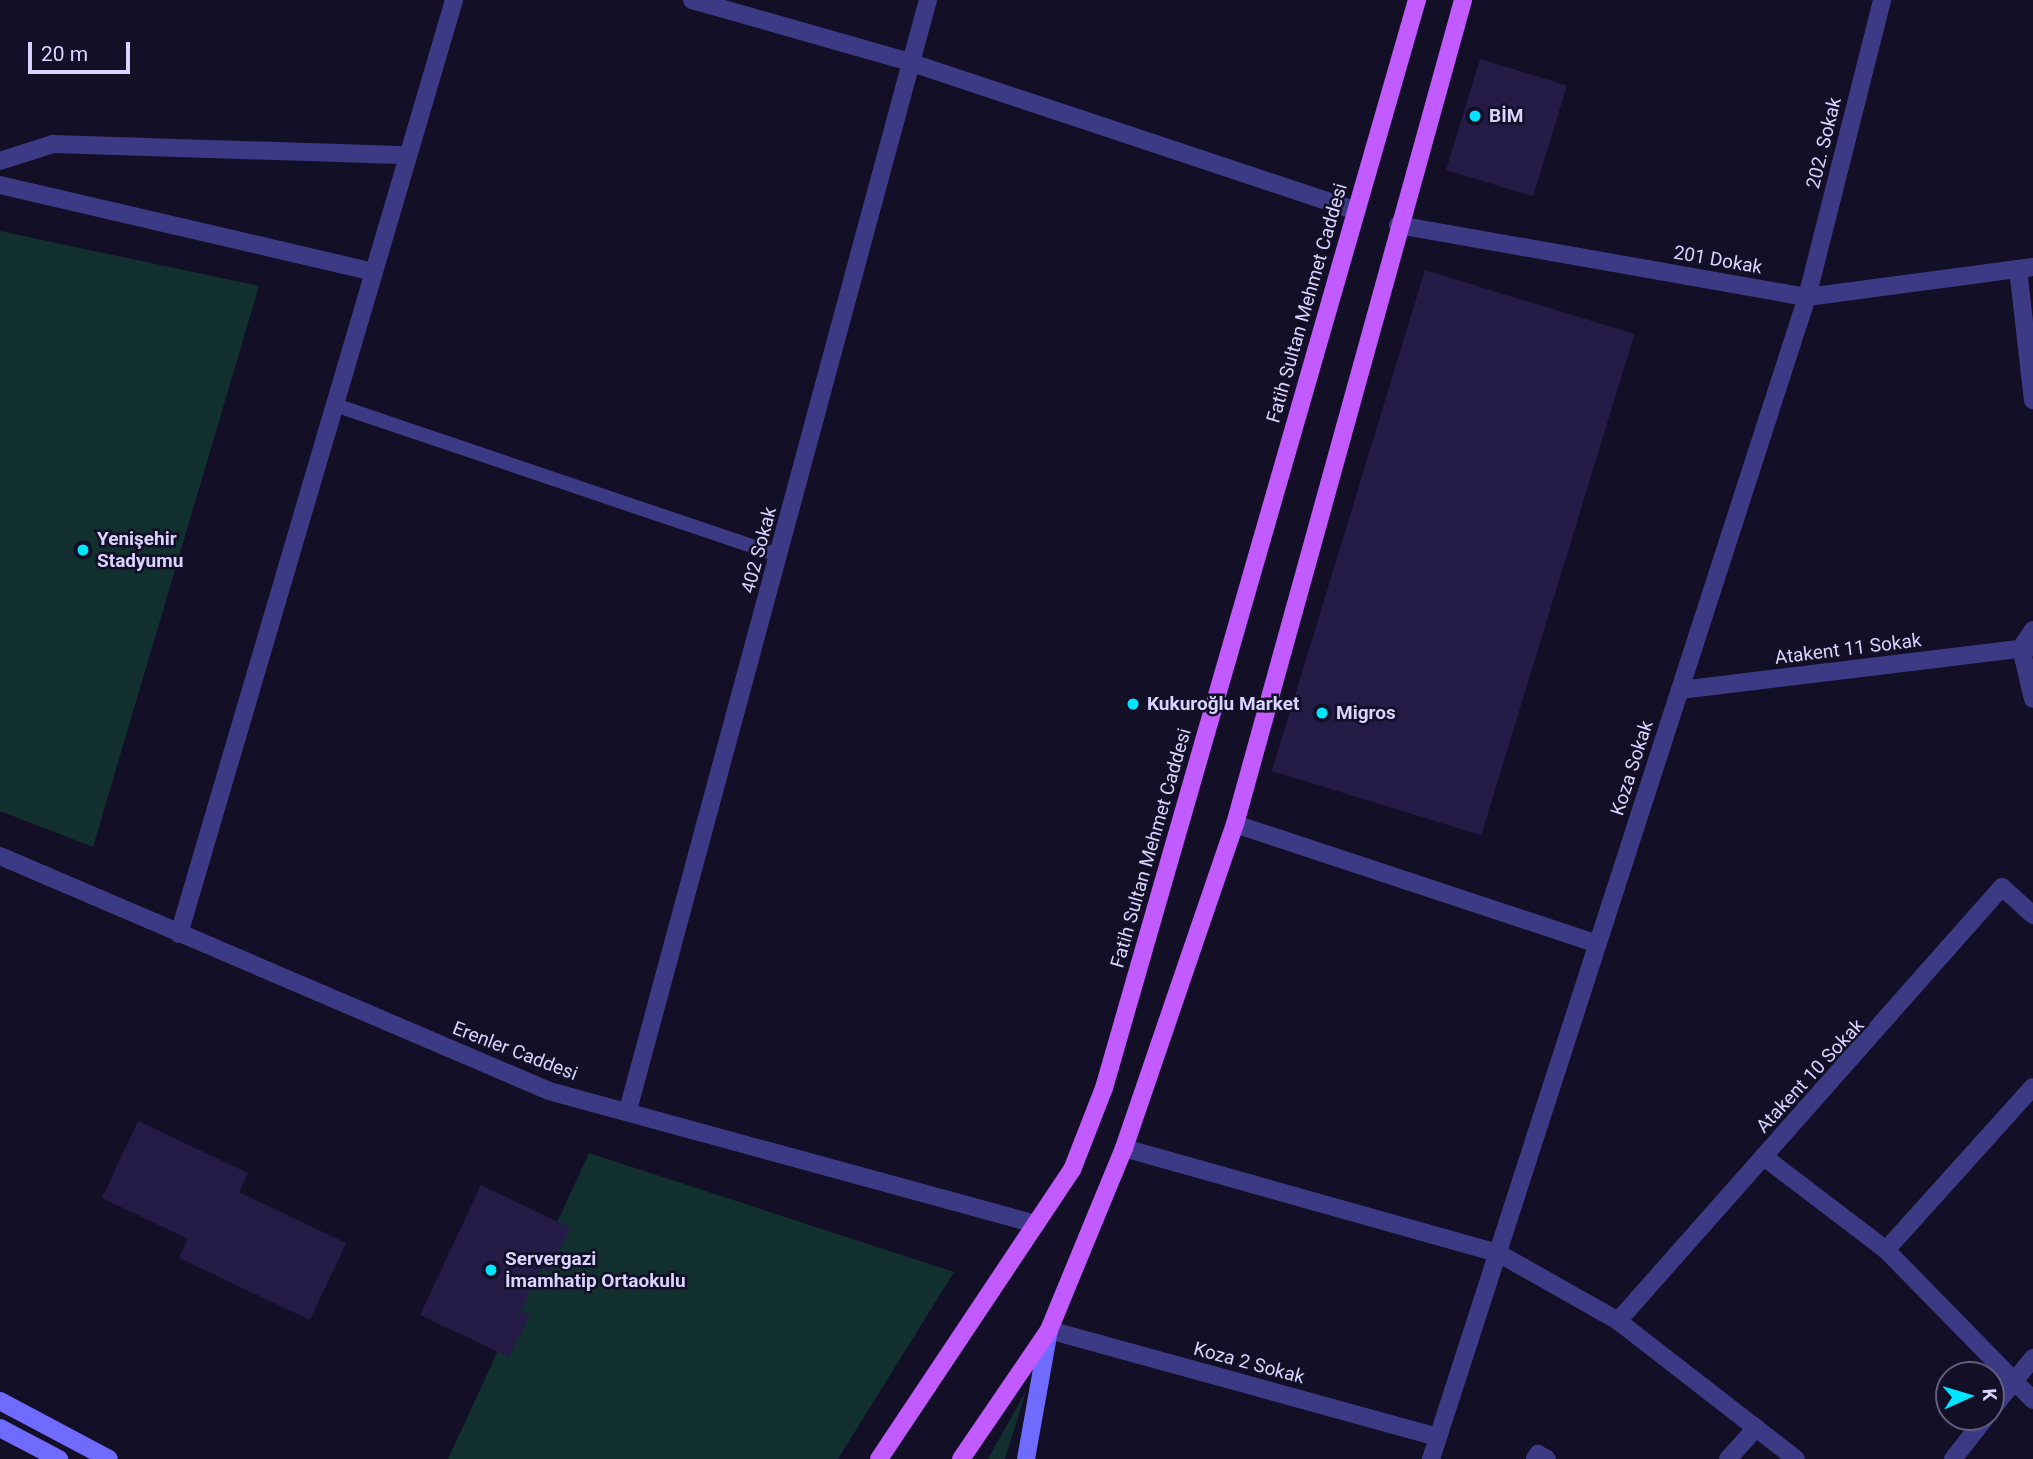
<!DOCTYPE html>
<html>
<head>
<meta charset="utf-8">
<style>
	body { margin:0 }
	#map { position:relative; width:2033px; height:1459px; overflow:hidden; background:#130f26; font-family:Roboto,sans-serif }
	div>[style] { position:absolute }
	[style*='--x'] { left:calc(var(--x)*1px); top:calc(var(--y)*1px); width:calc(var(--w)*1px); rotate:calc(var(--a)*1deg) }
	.green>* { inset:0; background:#12302f }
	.building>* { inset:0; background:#241b47; transform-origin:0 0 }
	.service>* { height:14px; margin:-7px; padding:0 7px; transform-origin:7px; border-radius:7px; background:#3d3a85 }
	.minor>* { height:18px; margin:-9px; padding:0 9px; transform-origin:9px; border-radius:9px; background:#3d3a85 }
	.tertiary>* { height:18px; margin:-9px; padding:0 9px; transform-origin:9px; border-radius:9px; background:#3d3a85 }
	.secondary>* { height:18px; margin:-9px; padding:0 9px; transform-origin:9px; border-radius:9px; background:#6f6bff }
	.primary>* { height:18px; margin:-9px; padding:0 9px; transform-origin:9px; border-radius:9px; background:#c25bff }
	.dots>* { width:19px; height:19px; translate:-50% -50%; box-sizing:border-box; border:4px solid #130f26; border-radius:50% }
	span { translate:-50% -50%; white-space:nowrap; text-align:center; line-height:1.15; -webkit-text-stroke:5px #130f26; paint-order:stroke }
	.poi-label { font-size:19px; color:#d9d4ff; font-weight:700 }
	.left { translate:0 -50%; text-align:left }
	.street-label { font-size:19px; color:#d9d4ff }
	.north { position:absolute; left:1935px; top:1361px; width:70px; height:70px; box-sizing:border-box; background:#130f26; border:2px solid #625e7d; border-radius:50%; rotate:86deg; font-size:19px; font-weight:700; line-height:28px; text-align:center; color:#d9d4ff }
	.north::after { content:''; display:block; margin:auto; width:24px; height:32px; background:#00e5ff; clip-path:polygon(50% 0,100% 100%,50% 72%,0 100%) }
	.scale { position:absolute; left:28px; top:42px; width:102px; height:32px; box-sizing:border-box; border:4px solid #d9d4ff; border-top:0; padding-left:9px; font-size:21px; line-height:24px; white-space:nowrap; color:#d9d4ff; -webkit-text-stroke:5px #130f26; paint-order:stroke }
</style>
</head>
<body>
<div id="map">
	<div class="green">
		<div style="clip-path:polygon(0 231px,259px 286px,93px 847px,0 811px)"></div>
		<div style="clip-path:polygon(589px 1153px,954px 1272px,838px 1459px,448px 1459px)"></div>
		<div style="clip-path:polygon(1026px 1391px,1005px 1459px,988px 1459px)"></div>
	</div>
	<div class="building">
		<div style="left:1480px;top:59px;width:91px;height:116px;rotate:17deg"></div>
		<div style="left:1425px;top:270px;width:219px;height:524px;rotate:17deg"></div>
		<div style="clip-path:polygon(138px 1121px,248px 1173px,239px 1192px,346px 1243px,310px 1320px,179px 1258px,188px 1239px,102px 1198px)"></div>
		<div style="clip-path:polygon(481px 1185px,570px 1228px,549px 1272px,541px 1268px,521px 1310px,530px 1314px,509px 1357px,420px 1315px)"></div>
	</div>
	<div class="service">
		<div style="--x:335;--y:405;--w:469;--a:18.7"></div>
	</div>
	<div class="minor">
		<div style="--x:692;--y:0;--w:226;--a:15.9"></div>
		<div style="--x:909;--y:62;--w:470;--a:18.4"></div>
		<div style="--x:0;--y:161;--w:56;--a:-17.8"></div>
		<div style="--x:53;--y:144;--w:355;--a:1.8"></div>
		<div style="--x:0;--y:185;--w:384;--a:13.1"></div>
		<div style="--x:1398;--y:225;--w:415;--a:10"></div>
		<div style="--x:1807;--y:297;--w:228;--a:-7.6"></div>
		<div style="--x:2018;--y:269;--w:132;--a:83.5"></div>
		<div style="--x:2033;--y:630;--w:22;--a:124"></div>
		<div style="--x:2021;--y:648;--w:52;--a:76.8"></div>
		<div style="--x:1680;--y:690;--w:356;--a:-6.9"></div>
		<div style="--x:1235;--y:824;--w:382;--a:18.3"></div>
		<div style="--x:1124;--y:1148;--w:388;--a:15.7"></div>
		<div style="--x:1498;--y:1253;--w:138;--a:29.5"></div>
		<div style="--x:1618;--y:1321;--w:225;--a:37.8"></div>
		<div style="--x:1764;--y:1157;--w:153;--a:37.3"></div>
		<div style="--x:1886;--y:1250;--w:210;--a:45.6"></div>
		<div style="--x:1886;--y:1250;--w:219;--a:-48"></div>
		<div style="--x:1618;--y:1321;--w:579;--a:-48.5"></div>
		<div style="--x:2002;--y:887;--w:42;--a:42.1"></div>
		<div style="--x:1049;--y:1330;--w:403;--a:15.4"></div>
		<div style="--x:1991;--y:1410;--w:67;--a:-51.1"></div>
		<div style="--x:1431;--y:1459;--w:1221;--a:-72.07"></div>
		<div style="--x:1807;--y:297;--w:306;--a:-75.8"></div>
		<div style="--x:1535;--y:1459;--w:6;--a:-59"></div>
		<div style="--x:1538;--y:1454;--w:10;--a:29"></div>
		<div style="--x:1728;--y:1459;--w:42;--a:-47.9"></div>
		<div style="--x:1953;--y:1459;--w:53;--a:-51.8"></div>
	</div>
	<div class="tertiary">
		<div style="--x:0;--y:856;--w:597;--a:23.17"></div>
		<div style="--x:549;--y:1091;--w:505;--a:15.28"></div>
		<div style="--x:179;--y:934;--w:974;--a:-73.59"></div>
		<div style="--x:628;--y:1110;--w:1150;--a:-74.88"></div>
	</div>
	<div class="secondary">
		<div style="--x:0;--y:1401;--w:123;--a:28"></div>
		<div style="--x:0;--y:1428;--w:67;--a:27.7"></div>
		<div style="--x:1026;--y:1459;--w:131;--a:-79.9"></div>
	</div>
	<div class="primary">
		<div style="--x:879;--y:1459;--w:348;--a:-56.3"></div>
		<div style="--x:1072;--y:1170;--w:88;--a:-68.7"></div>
		<div style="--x:1104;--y:1088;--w:1132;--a:-73.95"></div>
		<div style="--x:961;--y:1459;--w:156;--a:-55.7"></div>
		<div style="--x:1049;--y:1330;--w:197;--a:-67.6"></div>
		<div style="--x:1124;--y:1148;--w:342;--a:-71.1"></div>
		<div style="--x:1235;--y:824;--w:855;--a:-74.53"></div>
	</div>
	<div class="dots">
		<div style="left:1475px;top:116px;background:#00e5ff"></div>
		<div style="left:83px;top:550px;background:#00e5ff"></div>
		<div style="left:1133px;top:704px;background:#00e5ff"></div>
		<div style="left:1322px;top:713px;background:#00e5ff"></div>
		<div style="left:491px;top:1270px;background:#00e5ff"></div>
	</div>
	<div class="poi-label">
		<span class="left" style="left:1489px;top:116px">BİM</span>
		<span class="left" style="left:97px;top:550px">Yenişehir<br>Stadyumu</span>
		<span class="left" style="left:1147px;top:704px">Kukuroğlu Market</span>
		<span class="left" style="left:1336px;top:713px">Migros</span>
		<span class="left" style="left:505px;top:1270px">Servergazi<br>İmamhatip Ortaokulu</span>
	</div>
	<div class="street-label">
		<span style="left:1824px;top:143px;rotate:-76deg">202. Sokak</span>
		<span style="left:1718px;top:260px;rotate:10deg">201 Dokak</span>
		<span style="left:1307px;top:303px;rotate:-74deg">Fatih Sultan Mehmet Caddesi</span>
		<span style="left:759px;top:550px;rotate:-75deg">402 Sokak</span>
		<span style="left:1848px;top:649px;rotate:-7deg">Atakent 11 Sokak</span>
		<span style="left:1632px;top:768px;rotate:-72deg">Koza Sokak</span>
		<span style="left:1151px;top:848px;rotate:-74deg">Fatih Sultan Mehmet Caddesi</span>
		<span style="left:515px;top:1051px;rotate:21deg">Erenler Caddesi</span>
		<span style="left:1810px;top:1076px;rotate:-47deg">Atakent 10 Sokak</span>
		<span style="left:1249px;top:1363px;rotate:15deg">Koza 2 Sokak</span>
	</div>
	<div class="north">K</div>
	<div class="scale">20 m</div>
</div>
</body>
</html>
